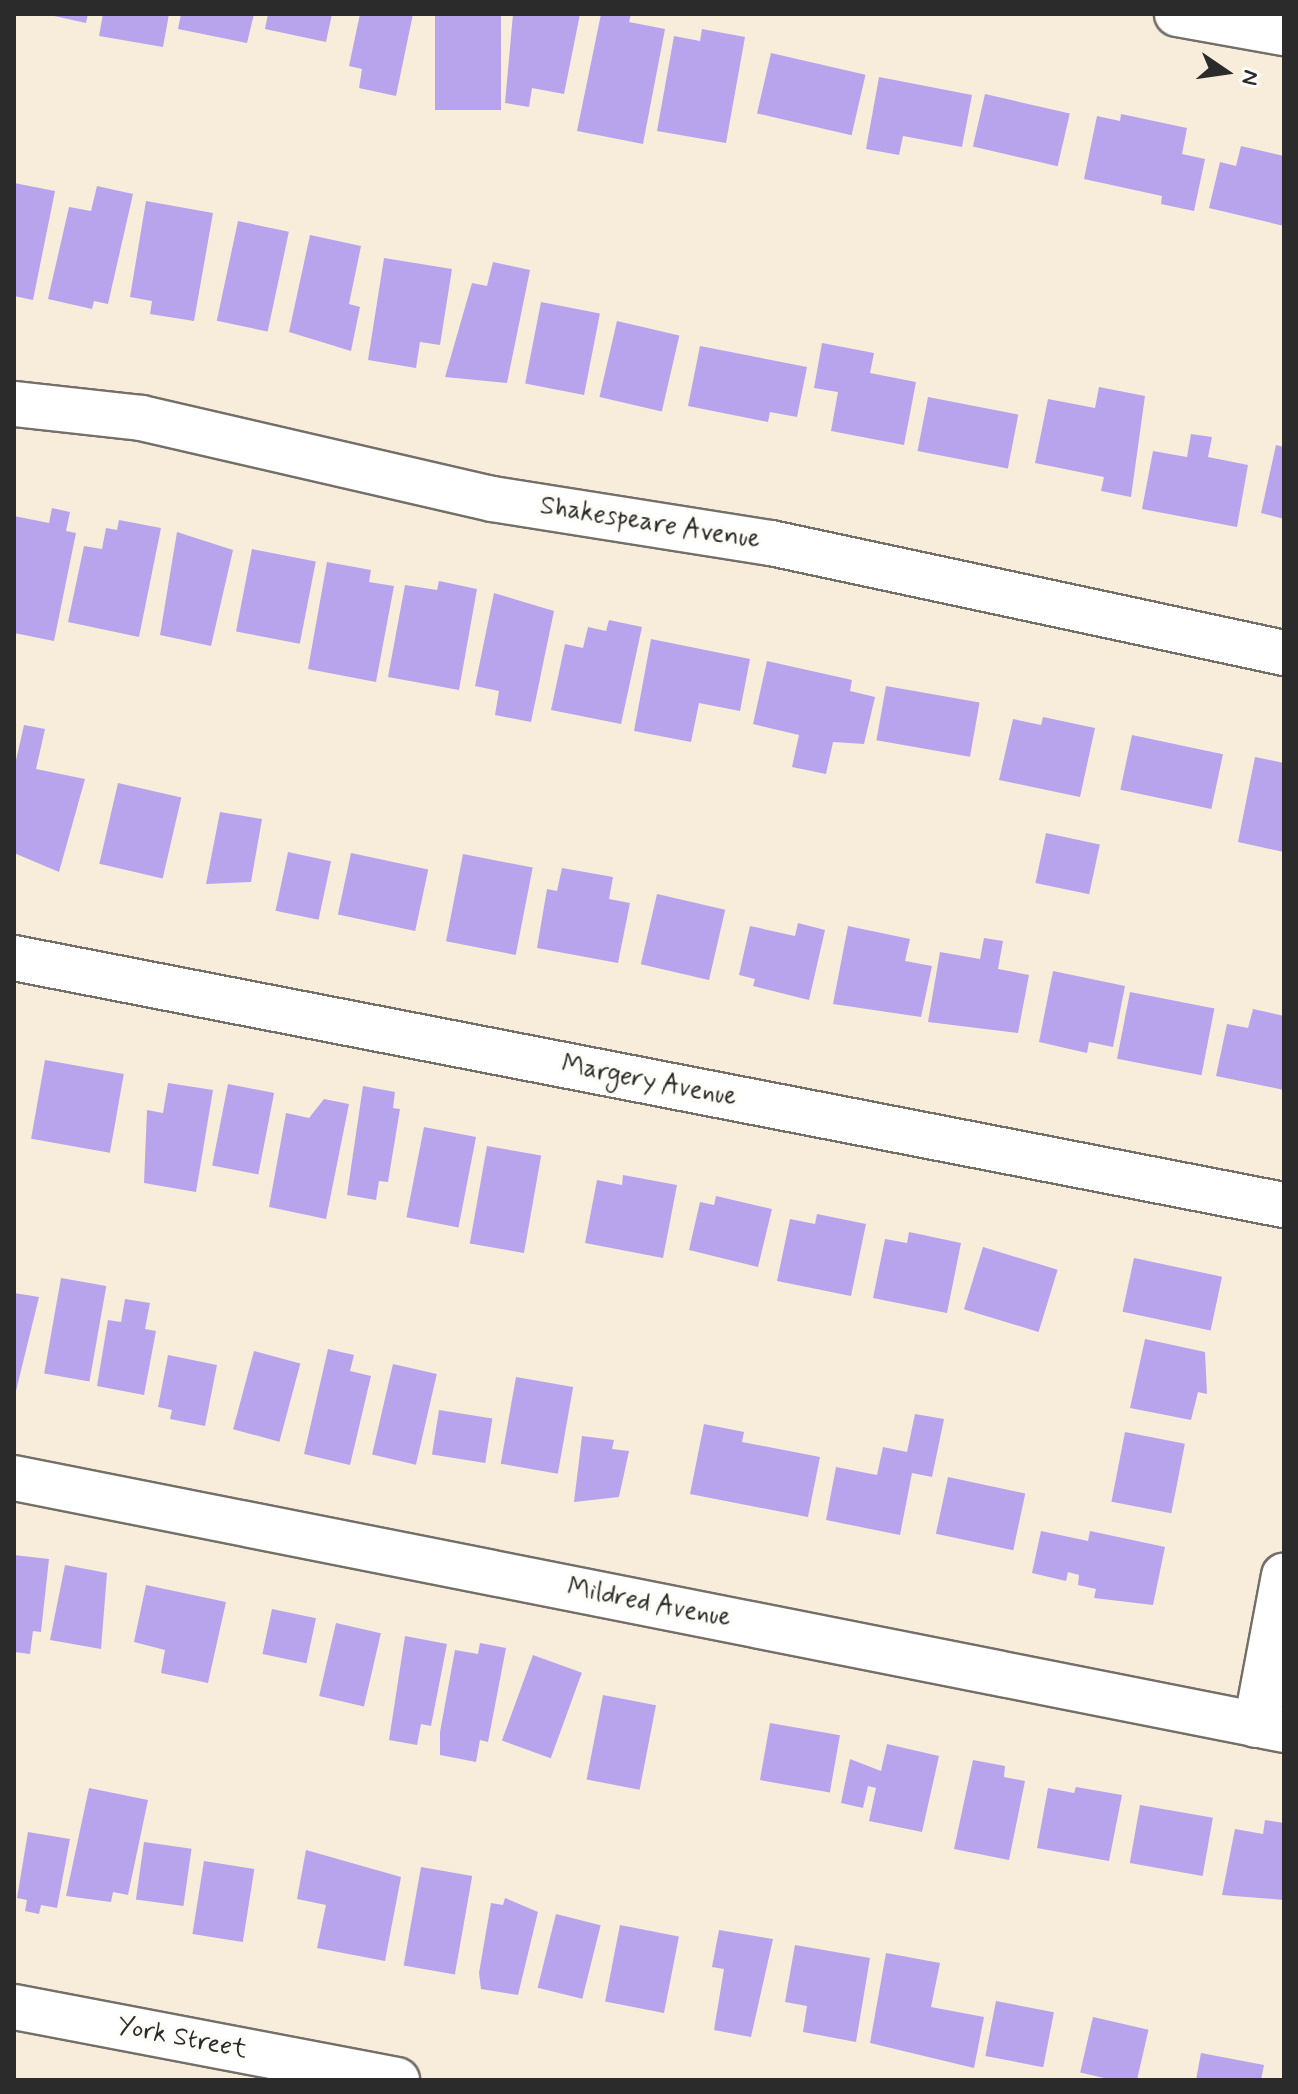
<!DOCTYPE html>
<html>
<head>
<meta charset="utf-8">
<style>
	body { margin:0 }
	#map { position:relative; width:1298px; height:2094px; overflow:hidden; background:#f8eddb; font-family:Mynerve,sans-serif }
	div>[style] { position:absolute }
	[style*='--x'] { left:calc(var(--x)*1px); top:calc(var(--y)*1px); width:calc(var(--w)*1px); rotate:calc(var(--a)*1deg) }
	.building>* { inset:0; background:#b8a4ec; transform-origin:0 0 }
	.roads { filter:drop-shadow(2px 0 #736f69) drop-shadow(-2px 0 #736f69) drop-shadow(0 2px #736f69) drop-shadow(0 -2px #736f69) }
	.street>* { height:44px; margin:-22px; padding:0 22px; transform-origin:22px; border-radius:22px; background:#fff }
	span { translate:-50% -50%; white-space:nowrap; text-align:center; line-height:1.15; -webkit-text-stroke:7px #fdfcf7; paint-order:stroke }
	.street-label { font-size:26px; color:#2b2b2b }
	.frame { position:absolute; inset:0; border:16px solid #2b2b2b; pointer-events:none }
	.north { position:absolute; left:1186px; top:32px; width:80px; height:80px; -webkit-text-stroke:6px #fdfcf7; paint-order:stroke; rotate:103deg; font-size:22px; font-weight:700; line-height:32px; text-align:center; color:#2b2b2b }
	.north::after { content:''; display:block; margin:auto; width:28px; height:36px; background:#2b2b2b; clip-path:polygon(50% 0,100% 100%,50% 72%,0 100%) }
</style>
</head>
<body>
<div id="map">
	<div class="building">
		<div style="clip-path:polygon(45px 14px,88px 14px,86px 23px)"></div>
		<div style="clip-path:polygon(103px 14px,169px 14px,163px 47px,99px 36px)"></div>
		<div style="clip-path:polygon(181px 14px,254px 14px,247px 43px,178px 29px)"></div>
		<div style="clip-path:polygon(268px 14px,332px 14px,326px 42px,265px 29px)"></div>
		<div style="clip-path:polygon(360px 14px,413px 14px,396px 96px,359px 88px,362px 69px,349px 66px)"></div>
		<div style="left:435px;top:14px;width:66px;height:96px"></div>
		<div style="clip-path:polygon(513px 14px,580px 14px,564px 94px,532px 88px,529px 107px,505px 103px)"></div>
		<div style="clip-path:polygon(601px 14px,631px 14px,629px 22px,665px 29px,643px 144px,577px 131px)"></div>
		<div style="clip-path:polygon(702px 29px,745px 37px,726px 143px,657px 131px,674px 36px,700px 41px)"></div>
		<div style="left:771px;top:53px;width:97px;height:62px;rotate:13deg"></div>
		<div style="clip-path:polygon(879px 77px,972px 95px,962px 147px,903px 136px,899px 155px,866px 149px)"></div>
		<div style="left:985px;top:94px;width:87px;height:54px;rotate:13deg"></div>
		<div style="clip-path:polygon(1121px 114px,1187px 128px,1182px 154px,1205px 159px,1194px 211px,1161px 204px,1162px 196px,1084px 179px,1097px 116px,1120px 121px)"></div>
		<div style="clip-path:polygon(1241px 146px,1284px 156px,1284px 226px,1209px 208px,1220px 162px,1236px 166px)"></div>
		<div style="clip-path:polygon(14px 183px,55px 191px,33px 300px,14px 296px)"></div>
		<div style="clip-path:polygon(97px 186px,133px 194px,108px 304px,94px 301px,92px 309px,48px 299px,69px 207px,91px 211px)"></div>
		<div style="clip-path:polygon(146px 201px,213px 213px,194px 321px,150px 314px,152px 301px,130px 297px)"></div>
		<div style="left:238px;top:221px;width:52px;height:102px;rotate:12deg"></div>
		<div style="clip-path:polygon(310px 235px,361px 246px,349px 304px,360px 307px,351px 351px,289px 332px)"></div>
		<div style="clip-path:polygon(384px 258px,452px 269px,440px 345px,420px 342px,416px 368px,368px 360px)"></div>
		<div style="clip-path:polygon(493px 262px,530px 270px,507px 383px,445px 377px,472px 283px,487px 286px)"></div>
		<div style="left:541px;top:302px;width:60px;height:83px;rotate:11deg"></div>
		<div style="left:617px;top:321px;width:64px;height:78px;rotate:13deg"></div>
		<div style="clip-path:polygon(822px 343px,874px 353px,870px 373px,916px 382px,904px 445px,831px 431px,838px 392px,814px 388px)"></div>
		<div style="clip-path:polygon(700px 346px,807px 367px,797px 417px,770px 412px,768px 422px,688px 406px)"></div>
		<div style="clip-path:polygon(1099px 387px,1145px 396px,1131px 497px,1101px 491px,1104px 477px,1035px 463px,1048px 399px,1095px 408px)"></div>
		<div style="left:928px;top:397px;width:92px;height:55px;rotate:11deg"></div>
		<div style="clip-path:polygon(1191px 434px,1212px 437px,1208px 457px,1248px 465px,1237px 527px,1142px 509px,1153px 451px,1187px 457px)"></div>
		<div style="clip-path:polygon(1276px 445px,1284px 447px,1284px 519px,1261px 513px)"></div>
		<div style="clip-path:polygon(52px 508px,70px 512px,66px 531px,76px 533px,54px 641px,14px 633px,14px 516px,49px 523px)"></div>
		<div style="clip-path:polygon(119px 520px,161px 528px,139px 637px,68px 622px,84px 546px,102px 549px,106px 528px,117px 530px)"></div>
		<div style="clip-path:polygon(177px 532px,233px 550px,211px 646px,160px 635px)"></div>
		<div style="left:252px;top:549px;width:65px;height:84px;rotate:11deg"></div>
		<div style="clip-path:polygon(327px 562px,371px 570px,369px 582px,394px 586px,376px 682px,308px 669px)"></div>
		<div style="clip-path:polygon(439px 581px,477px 589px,459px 690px,388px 677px,405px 585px,437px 590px)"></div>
		<div style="clip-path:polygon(494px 593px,554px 611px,531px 722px,495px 715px,499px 691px,475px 686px)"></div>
		<div style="clip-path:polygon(609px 620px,642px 627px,621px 724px,551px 710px,565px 644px,583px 648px,588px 627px,606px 631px)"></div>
		<div style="clip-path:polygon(651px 639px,750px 659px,740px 711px,699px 703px,691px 742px,634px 731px)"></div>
		<div style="clip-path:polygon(767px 661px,852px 680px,850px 691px,875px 697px,864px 744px,833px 742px,826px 774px,792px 767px,799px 735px,753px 724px)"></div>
		<div style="left:886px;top:686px;width:95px;height:55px;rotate:10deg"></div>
		<div style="clip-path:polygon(1043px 717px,1095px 728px,1080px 797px,999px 780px,1013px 719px,1041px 725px)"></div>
		<div style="clip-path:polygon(24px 725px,45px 729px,36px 769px,85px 779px,59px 872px,14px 853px,14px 769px)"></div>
		<div style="left:1132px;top:735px;width:93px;height:56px;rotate:12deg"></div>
		<div style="clip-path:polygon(1255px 757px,1284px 763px,1284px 852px,1238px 842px)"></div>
		<div style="left:118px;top:783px;width:65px;height:83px;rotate:13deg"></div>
		<div style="clip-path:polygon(220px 812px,262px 819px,251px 882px,206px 884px)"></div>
		<div style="left:1046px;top:833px;width:55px;height:51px;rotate:12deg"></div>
		<div style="left:288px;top:852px;width:44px;height:60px;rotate:12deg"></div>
		<div style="left:351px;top:853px;width:79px;height:63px;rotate:12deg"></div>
		<div style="left:463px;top:854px;width:71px;height:89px;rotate:11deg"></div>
		<div style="clip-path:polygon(562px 868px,613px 877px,609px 899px,630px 903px,618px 963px,537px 948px,547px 889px,557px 891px)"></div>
		<div style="left:657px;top:894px;width:70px;height:72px;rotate:13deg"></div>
		<div style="clip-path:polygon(798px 923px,825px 930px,809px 1000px,753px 986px,755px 979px,739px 975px,750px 926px,795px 936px)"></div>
		<div style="clip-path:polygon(848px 926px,910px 939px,905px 961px,932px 966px,921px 1017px,833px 1004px)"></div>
		<div style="clip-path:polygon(984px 938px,1003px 941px,998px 969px,1029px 975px,1018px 1033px,928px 1022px,940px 952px,980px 959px)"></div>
		<div style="clip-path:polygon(1053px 971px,1125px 986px,1113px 1047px,1089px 1042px,1087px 1053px,1039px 1042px)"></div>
		<div style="left:1130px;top:992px;width:86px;height:68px;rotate:11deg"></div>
		<div style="clip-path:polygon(1253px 1009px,1284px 1016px,1284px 1090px,1216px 1076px,1227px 1024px,1248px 1028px)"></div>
		<div style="left:45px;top:1060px;width:80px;height:80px;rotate:10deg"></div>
		<div style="clip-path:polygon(168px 1083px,213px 1090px,196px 1192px,144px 1183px,147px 1110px,163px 1113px)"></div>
		<div style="left:228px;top:1084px;width:47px;height:83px;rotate:11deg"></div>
		<div style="clip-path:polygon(363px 1086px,395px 1092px,393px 1108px,400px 1109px,388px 1182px,379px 1181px,376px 1200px,347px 1195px)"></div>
		<div style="clip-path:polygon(324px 1099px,349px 1104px,326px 1219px,269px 1207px,286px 1113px,309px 1118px)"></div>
		<div style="left:424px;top:1127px;width:53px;height:92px;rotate:11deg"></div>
		<div style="left:487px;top:1146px;width:55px;height:99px;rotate:10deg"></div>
		<div style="clip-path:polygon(623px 1175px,677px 1185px,663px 1258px,585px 1243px,597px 1180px,622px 1185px)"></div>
		<div style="clip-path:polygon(716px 1196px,772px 1209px,758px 1267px,689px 1250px,700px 1202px,714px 1205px)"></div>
		<div style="clip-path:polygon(817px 1214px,866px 1224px,851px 1296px,777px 1281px,790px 1219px,815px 1224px)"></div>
		<div style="clip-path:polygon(909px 1232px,961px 1243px,947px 1313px,873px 1298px,885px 1239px,907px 1243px)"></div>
		<div style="left:983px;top:1247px;width:78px;height:65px;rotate:17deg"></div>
		<div style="left:1134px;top:1258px;width:90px;height:55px;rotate:12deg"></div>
		<div style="left:61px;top:1278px;width:46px;height:97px;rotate:10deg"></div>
		<div style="clip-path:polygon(14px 1293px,39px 1297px,16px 1391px,14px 1391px)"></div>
		<div style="clip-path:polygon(125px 1299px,150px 1303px,145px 1329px,156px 1331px,144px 1395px,97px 1386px,108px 1320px,121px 1322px)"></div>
		<div style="clip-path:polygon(1145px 1339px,1205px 1352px,1207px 1394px,1198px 1392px,1191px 1420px,1130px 1408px)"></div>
		<div style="clip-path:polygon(328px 1349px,354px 1355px,350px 1371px,371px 1376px,350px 1465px,304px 1454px)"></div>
		<div style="left:254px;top:1351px;width:48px;height:81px;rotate:15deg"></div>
		<div style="clip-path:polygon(168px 1355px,217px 1365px,205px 1426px,170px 1419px,172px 1410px,158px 1407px)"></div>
		<div style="left:393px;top:1364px;width:45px;height:93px;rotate:13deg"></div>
		<div style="left:516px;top:1377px;width:58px;height:88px;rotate:10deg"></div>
		<div style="left:439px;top:1410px;width:54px;height:45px;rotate:9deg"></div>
		<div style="clip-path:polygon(915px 1414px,944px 1419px,932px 1477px,912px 1473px,900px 1535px,826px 1520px,836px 1467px,877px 1475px,883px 1447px,907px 1452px)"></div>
		<div style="clip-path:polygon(704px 1424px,744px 1432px,742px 1442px,820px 1457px,808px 1517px,690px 1494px)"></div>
		<div style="left:1125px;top:1432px;width:61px;height:71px;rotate:11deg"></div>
		<div style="clip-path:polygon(582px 1436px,614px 1440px,612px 1449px,629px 1451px,619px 1497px,574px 1502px)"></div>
		<div style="left:948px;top:1477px;width:79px;height:58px;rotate:12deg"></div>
		<div style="clip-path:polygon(1041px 1531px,1088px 1541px,1090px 1531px,1165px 1547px,1153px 1605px,1094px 1598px,1096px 1589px,1078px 1585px,1079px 1575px,1068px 1572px,1066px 1581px,1032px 1573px)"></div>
		<div style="clip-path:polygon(14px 1555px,49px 1559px,41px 1632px,33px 1631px,30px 1654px,14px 1652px)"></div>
		<div style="clip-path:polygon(65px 1565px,107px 1573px,101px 1649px,50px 1640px)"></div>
		<div style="clip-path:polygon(146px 1585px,226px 1602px,208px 1683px,161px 1673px,165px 1650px,134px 1642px)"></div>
		<div style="left:272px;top:1609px;width:45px;height:46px;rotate:12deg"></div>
		<div style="left:336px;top:1623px;width:46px;height:75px;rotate:13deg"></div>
		<div style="clip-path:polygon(405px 1636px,447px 1644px,431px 1726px,421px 1724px,417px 1745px,389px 1740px)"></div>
		<div style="clip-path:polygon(480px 1643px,506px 1648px,488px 1742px,480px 1740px,476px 1762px,440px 1755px,440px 1732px,455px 1650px,478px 1654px)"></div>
		<div style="left:533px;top:1655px;width:52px;height:91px;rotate:20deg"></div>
		<div style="left:603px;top:1695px;width:54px;height:86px;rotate:11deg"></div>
		<div style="left:770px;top:1723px;width:71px;height:58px;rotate:10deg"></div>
		<div style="clip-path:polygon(887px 1744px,939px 1756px,922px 1832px,869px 1821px,876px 1788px,868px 1786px,863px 1808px,841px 1803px,850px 1759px,881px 1771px)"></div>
		<div style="clip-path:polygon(973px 1760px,1005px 1766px,1004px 1777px,1025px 1781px,1009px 1860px,954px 1849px)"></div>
		<div style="clip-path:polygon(1076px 1787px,1122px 1795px,1109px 1861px,1037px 1848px,1048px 1788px,1074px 1793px)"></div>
		<div style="clip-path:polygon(89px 1788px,148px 1800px,128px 1895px,113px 1892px,111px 1902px,66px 1896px)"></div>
		<div style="left:1140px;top:1805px;width:74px;height:59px;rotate:10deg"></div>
		<div style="clip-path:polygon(1265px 1820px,1284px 1823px,1284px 1900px,1222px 1895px,1235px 1829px,1263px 1834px)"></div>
		<div style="clip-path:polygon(28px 1832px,70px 1839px,57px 1908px,41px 1905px,39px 1914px,25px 1911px,27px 1900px,17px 1898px)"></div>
		<div style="left:144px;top:1842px;width:48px;height:58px;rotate:8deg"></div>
		<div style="clip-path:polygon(306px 1850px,401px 1877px,385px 1961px,317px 1948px,326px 1905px,297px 1899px)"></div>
		<div style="left:204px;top:1861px;width:51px;height:74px;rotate:9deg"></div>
		<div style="left:421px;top:1867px;width:52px;height:100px;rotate:10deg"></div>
		<div style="clip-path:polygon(505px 1898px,538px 1912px,518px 1995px,481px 1989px,479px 1973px,491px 1903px,503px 1905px)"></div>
		<div style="left:556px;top:1914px;width:46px;height:76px;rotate:14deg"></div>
		<div style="left:620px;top:1925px;width:60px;height:78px;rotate:11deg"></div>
		<div style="clip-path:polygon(719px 1930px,773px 1939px,751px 2037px,714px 2030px,724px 1969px,712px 1967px)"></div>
		<div style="clip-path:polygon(795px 1945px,870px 1958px,856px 2042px,803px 2032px,807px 2006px,785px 2002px)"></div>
		<div style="clip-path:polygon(886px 1953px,940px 1963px,931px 2007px,984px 2017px,974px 2068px,870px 2043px)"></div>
		<div style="left:996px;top:2001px;width:59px;height:56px;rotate:11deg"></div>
		<div style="left:1093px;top:2017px;width:57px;height:57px;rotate:13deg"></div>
		<div style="clip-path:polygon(1201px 2053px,1264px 2065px,1261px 2080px,1196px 2080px)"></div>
	</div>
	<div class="roads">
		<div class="street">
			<div style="--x:1177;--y:14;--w:109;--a:10.1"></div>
			<div style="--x:14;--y:404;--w:128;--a:6.3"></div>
			<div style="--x:141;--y:418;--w:360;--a:13"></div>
			<div style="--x:492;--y:499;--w:282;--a:9"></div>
			<div style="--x:771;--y:543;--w:525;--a:12.1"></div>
			<div style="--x:14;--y:958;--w:1294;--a:11.01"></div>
			<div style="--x:14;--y:1478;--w:1295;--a:11.22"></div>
			<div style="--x:1256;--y:1725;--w:152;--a:-79.4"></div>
			<div style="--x:14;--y:2007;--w:390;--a:10.8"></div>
		</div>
	</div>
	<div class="street-label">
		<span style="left:650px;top:524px;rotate:9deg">Shakespeare Avenue</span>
		<span style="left:649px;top:1082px;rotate:11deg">Margery Avenue</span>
		<span style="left:649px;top:1604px;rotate:11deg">Mildred Avenue</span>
		<span style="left:182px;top:2039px;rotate:11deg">York Street</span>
	</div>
	<div class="frame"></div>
	<div class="north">N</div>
</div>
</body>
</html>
